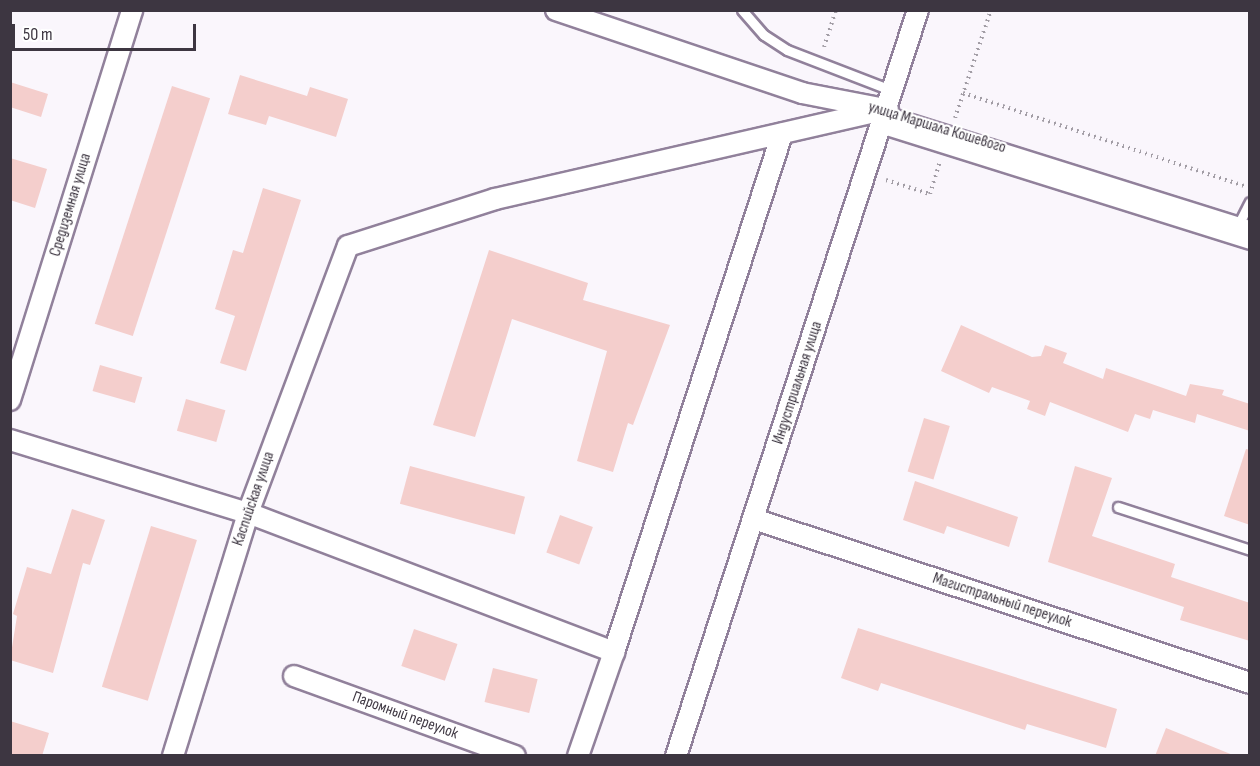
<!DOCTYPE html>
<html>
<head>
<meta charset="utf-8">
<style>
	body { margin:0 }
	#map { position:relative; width:1260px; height:766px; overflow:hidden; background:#faf6fc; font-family:"Sofia Sans Condensed",sans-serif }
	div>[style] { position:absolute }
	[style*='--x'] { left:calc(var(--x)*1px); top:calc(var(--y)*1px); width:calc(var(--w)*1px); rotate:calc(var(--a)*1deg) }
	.building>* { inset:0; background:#f4cecc; transform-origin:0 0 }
	.path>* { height:4px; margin-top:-2px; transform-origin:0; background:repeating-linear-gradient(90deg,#a29da5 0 1.5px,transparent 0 6px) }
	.roads { filter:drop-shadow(2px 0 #91819b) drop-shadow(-2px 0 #91819b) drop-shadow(0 2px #91819b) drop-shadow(0 -2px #91819b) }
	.lane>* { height:9px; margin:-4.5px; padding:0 4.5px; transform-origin:4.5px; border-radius:4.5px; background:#fff }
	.street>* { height:20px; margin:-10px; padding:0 10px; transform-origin:10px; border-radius:10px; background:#fff }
	.secondary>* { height:27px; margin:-13.5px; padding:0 13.5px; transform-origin:13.5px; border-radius:13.5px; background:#fff }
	span { translate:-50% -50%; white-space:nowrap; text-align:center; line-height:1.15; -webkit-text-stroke:4.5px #fff; paint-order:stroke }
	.street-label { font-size:16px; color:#3d3641 }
	.frame { position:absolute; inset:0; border:12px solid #3d3641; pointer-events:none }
	.scale { position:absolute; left:12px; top:24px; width:184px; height:27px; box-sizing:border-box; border:3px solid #3d3641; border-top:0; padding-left:8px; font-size:18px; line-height:21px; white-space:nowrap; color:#3d3641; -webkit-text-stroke:4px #fff; paint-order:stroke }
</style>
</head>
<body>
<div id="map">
	<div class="building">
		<div style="clip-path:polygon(240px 75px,307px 96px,310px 87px,348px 99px,336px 137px,269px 116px,266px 125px,228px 114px)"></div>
		<div style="clip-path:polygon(10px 82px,48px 94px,41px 117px,10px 107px)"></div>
		<div style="left:172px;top:86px;width:40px;height:250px;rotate:18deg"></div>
		<div style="clip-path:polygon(10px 158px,47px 169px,35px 208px,10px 200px)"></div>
		<div style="clip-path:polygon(263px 188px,301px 200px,246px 371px,220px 363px,235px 316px,215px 309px,233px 250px,243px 253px)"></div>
		<div style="clip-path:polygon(489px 250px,588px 283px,583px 300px,670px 325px,633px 425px,628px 423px,613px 472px,577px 461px,607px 351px,512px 319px,475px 437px,433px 425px)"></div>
		<div style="clip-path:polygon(961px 325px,1032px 357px,1041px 356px,1045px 345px,1067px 353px,1063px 363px,1103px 379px,1106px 368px,1186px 396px,1190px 384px,1224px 390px,1222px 395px,1250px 404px,1250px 431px,1197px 414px,1195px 423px,1153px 410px,1150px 419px,1135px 414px,1128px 432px,1050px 402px,1045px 416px,1027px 409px,1030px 401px,992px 387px,989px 393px,941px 371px)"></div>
		<div style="left:100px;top:365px;width:44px;height:27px;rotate:16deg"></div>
		<div style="left:186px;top:399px;width:41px;height:33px;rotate:16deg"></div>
		<div style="left:924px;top:418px;width:27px;height:56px;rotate:17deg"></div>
		<div style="clip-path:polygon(1246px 449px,1250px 450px,1250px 525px,1224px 516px)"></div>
		<div style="left:410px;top:466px;width:119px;height:39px;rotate:15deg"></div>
		<div style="clip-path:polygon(1075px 466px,1112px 478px,1092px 536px,1175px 564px,1171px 577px,1250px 603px,1250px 641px,1180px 620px,1184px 607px,1048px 562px)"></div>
		<div style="clip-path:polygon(915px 481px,1018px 517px,1009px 547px,947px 526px,944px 534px,903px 520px)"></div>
		<div style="clip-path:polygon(72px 509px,105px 520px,90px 565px,83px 563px,53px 673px,10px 660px,17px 616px,13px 614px,27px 567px,51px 574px)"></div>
		<div style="left:560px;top:515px;width:35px;height:40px;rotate:20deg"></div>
		<div style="left:151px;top:526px;width:48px;height:168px;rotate:17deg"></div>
		<div style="clip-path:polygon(858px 628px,1117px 709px,1106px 748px,1027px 724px,1025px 730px,881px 683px,878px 691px,841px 678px)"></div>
		<div style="left:414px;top:629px;width:46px;height:39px;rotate:19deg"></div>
		<div style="left:493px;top:668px;width:46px;height:35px;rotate:14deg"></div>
		<div style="clip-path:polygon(10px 721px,49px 733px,42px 756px,10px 756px)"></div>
		<div style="clip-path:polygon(1166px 728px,1233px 755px,1233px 756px,1155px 756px)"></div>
	</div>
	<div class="path">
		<div style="--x:824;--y:47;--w:39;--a:-72"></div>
		<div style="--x:963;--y:93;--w:296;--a:18.3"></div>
		<div style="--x:955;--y:118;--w:114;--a:-71.6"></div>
		<div style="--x:886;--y:180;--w:46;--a:17.7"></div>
		<div style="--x:930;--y:194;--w:34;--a:-73"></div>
	</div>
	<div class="roads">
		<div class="lane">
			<div style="--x:742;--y:10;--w:33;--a:49"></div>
			<div style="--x:764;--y:35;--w:27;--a:33"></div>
			<div style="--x:787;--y:50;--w:114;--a:21.1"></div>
			<div style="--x:1236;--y:229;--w:30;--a:-63"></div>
			<div style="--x:1118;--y:507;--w:139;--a:18"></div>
		</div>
		<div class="street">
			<div style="--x:556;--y:10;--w:260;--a:18.6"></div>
			<div style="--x:802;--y:93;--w:78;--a:11"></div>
			<div style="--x:10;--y:400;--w:409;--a:-72.6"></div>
			<div style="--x:10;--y:440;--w:249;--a:17.1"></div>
			<div style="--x:248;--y:513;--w:392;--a:20.8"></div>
			<div style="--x:614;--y:652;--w:545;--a:-72.03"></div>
			<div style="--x:754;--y:519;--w:522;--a:18.3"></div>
			<div style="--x:294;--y:676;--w:235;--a:19.9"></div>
			<div style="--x:173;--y:756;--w:254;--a:-72.8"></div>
			<div style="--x:248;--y:513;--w:285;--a:-69.5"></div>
			<div style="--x:348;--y:246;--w:154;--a:-17.7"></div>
			<div style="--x:495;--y:199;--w:403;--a:-12.9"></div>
			<div style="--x:578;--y:756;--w:110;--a:-70.9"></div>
			<div style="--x:676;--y:756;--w:784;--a:-72.03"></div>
		</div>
		<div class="secondary">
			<div style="--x:884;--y:120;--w:384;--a:17.4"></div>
		</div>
	</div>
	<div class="street-label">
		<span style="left:937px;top:128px;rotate:17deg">улица Маршала Кошевого</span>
		<span style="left:71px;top:205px;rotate:-73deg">Средиземная улица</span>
		<span style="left:798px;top:383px;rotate:-72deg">Индустриальная улица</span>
		<span style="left:254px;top:499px;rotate:-71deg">Каспийская улица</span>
		<span style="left:1002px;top:601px;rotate:18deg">Магистральный переулок</span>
		<span style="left:405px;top:716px;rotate:20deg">Паромный переулок</span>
	</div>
	<div class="frame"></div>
	<div class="scale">50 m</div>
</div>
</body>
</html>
